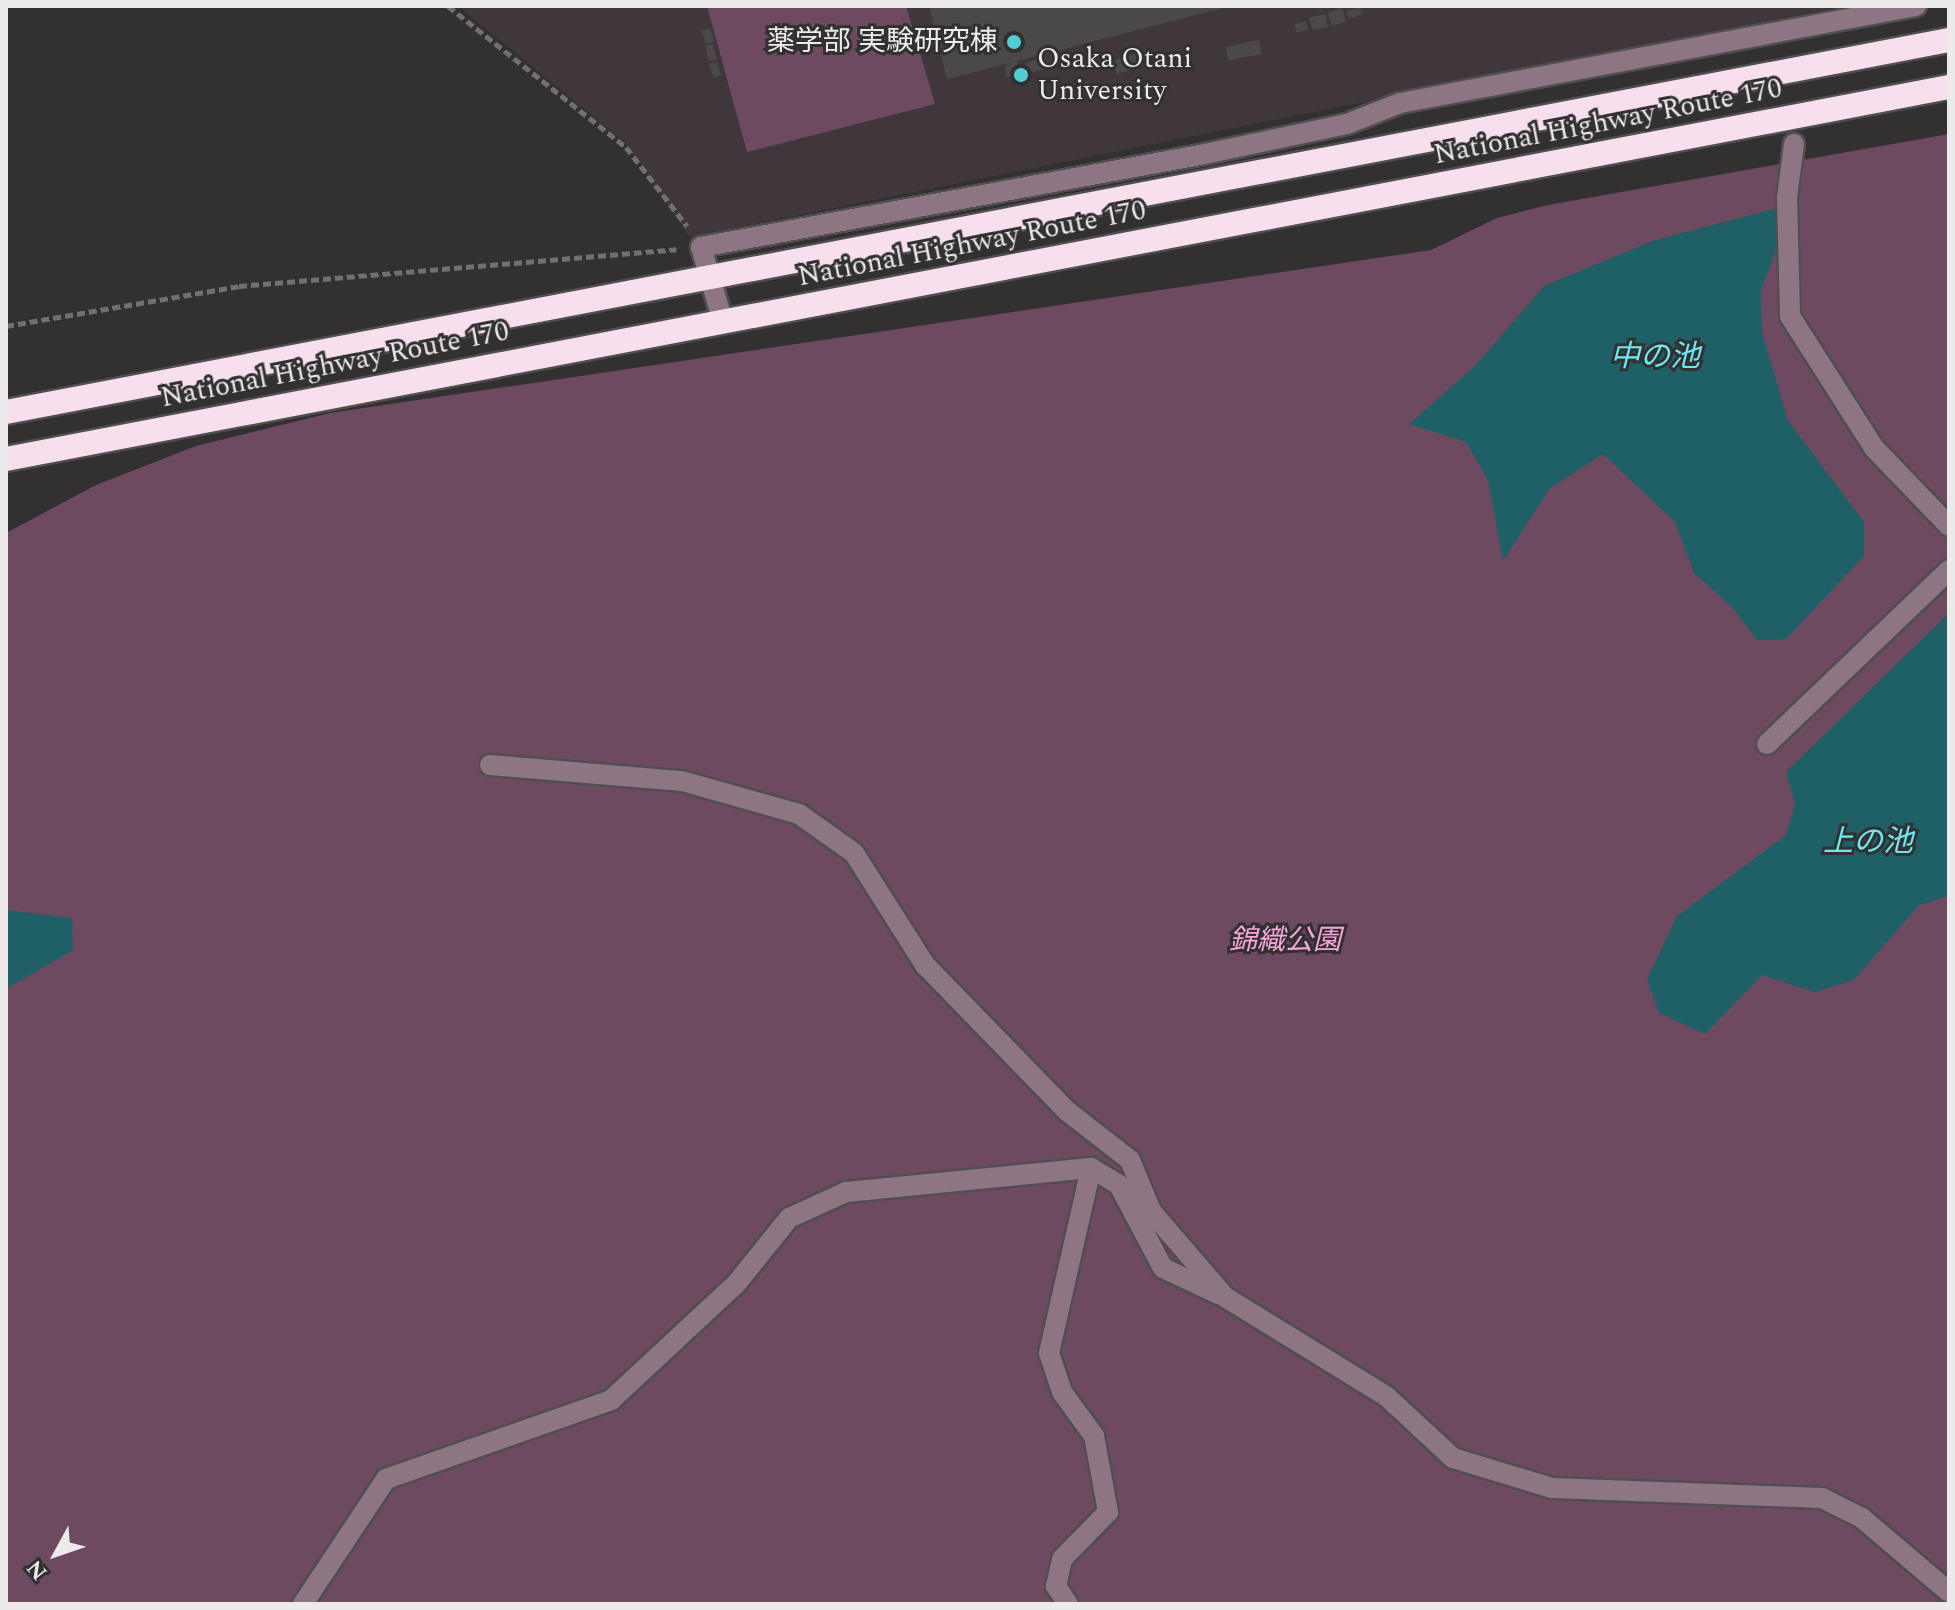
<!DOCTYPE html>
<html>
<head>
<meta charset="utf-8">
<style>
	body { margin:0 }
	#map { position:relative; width:1955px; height:1610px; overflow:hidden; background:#323031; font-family:Spectral,"Noto Sans JP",serif }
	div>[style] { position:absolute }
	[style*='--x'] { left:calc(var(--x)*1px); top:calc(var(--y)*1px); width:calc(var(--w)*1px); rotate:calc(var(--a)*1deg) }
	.built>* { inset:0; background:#40373c }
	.green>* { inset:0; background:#6e4a61 }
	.water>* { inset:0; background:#1e6065 }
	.building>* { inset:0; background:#4b484a; transform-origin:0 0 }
	.path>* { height:5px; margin-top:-2.5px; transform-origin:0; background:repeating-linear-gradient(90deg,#716f70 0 8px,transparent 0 12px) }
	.roads { filter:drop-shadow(2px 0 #504e4f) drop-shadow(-2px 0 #504e4f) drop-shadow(0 2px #504e4f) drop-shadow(0 -2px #504e4f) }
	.minor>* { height:20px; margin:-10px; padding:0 10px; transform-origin:10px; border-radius:10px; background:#8d7583 }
	.highway>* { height:24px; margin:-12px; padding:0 12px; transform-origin:12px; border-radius:12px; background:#f8dfee }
	.dots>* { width:22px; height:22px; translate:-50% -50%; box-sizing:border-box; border:4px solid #323031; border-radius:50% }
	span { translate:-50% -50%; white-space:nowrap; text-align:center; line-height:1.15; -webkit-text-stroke:6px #323031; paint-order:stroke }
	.poi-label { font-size:28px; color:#eceaeb }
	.right { translate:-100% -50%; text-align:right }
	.left { translate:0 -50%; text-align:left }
	.street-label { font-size:28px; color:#eceaeb }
	.park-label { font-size:28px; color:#f4a6d7; font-style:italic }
	.water-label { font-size:30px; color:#6ce8f2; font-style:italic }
	.frame { position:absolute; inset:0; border:8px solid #eceaeb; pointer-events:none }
	.north { position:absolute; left:16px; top:1514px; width:80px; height:80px; -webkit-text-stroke:6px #323031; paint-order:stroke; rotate:230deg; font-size:22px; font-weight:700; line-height:32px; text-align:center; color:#eceaeb }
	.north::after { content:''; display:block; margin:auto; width:28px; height:36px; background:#eceaeb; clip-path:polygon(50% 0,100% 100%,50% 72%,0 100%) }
</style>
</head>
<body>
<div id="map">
	<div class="built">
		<div style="clip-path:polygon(458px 6px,1843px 6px,689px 237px,627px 144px)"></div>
	</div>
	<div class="green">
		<div style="clip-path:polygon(707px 6px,906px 6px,935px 104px,747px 152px)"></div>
		<div style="clip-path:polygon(1949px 134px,1949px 1604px,6px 1604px,6px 533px,96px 485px,196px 446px,330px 413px,1431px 250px,1497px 218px,1548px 205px)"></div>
	</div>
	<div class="water">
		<div style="clip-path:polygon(1777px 208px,1777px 248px,1761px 290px,1762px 332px,1788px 421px,1864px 522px,1864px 556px,1786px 639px,1757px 640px,1733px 608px,1694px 573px,1675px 522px,1603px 454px,1550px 488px,1503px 561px,1488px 480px,1466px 442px,1409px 424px,1475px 366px,1544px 286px,1652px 241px)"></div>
		<div style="clip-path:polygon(1949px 613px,1949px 896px,1919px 905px,1854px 980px,1815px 992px,1762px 975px,1705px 1034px,1659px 1013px,1647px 980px,1677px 916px,1786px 835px,1795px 804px,1786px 772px)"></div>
		<div style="clip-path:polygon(6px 910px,72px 918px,73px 950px,6px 989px)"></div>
	</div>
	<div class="building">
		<div style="clip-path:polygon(929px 6px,1227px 6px,1227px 7px,1017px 61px,1018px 67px,1045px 55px,1049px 68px,1007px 78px,1005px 66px,1014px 62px,947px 79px)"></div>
		<div style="left:1342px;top:8px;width:14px;height:15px;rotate:73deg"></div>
		<div style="left:1360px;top:8px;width:7px;height:14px;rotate:74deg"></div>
		<div style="left:1325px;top:14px;width:13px;height:16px;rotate:77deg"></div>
		<div style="left:1306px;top:21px;width:9px;height:12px;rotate:77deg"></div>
		<div style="left:710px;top:28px;width:14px;height:9px;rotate:73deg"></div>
		<div style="left:1259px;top:40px;width:14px;height:34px;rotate:78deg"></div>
		<div style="left:713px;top:44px;width:16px;height:8px;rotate:76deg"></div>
		<div style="left:1147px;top:50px;width:14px;height:36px;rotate:73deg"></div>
		<div style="clip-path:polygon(717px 62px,721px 75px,714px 78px,709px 64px)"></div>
		<div style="left:1089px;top:81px;width:9px;height:35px;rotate:77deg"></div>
	</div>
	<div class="path">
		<div style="--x:448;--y:6;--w:227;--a:38.4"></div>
		<div style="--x:626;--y:147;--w:100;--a:52.3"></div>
		<div style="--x:6;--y:326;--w:236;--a:-9.7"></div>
		<div style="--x:239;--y:286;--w:439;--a:-4.8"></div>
	</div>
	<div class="roads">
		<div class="minor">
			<div style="--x:1794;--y:144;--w:54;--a:97.4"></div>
			<div style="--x:1787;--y:198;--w:118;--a:88.5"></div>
			<div style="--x:1790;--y:316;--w:156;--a:57.5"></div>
			<div style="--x:1874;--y:448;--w:108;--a:46.1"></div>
			<div style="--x:723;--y:322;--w:78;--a:-106.3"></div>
			<div style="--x:701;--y:247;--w:507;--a:-10.45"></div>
			<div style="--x:1200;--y:155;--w:150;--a:-11.9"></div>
			<div style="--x:1347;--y:124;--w:57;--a:-21.6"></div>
			<div style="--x:1400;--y:103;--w:525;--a:-10.65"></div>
			<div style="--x:1767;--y:744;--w:252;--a:-43.7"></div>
			<div style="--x:490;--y:765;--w:193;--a:4.8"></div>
			<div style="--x:682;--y:781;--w:122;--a:15.8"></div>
			<div style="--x:799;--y:814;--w:67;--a:35.3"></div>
			<div style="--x:854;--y:853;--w:133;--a:57.6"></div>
			<div style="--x:925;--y:965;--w:204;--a:45.8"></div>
			<div style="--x:1067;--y:1111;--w:80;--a:37.9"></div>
			<div style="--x:1130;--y:1160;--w:55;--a:67.6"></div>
			<div style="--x:1151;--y:1211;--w:113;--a:49.3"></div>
			<div style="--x:1225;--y:1297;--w:189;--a:31.6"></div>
			<div style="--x:1386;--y:1396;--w:91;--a:42.8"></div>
			<div style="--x:1453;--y:1458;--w:103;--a:16.9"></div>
			<div style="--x:1552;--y:1488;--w:270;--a:2.1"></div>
			<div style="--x:1822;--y:1498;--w:45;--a:26.6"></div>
			<div style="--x:1862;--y:1518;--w:114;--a:40.4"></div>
			<div style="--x:303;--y:1604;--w:150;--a:-56.4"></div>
			<div style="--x:386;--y:1479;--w:238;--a:-19.3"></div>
			<div style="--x:611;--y:1400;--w:171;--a:-42.9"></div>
			<div style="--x:736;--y:1284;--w:85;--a:-51.2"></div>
			<div style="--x:789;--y:1218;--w:63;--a:-24.5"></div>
			<div style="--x:846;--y:1192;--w:246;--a:-5.6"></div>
			<div style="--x:1068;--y:1604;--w:22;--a:-124"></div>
			<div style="--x:1056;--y:1586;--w:28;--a:-77"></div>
			<div style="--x:1062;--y:1559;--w:66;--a:-45.6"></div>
			<div style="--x:1108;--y:1512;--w:77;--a:-100.4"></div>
			<div style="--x:1094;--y:1436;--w:54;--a:-126"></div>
			<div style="--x:1062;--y:1392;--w:41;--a:-108.4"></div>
			<div style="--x:1049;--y:1353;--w:190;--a:-77.2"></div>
			<div style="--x:1091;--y:1168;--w:33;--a:31"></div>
			<div style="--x:1119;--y:1185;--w:94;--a:62.1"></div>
			<div style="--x:1163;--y:1268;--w:61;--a:25.3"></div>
		</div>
		<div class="highway">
			<div style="--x:6;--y:412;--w:1978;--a:-10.84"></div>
			<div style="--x:6;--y:459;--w:1978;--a:-10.84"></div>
		</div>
	</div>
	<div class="dots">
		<div style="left:1014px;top:42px;background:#52ccd5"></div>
		<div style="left:1021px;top:75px;background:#52ccd5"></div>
	</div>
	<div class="poi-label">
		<span class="right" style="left:998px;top:42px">薬学部 実験研究棟</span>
		<span class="left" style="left:1037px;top:75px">Osaka Otani<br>University</span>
	</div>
	<div class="street-label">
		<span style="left:1608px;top:122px;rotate:-11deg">National Highway Route 170</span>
		<span style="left:972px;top:244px;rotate:-11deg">National Highway Route 170</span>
		<span style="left:335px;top:365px;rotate:-11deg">National Highway Route 170</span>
	</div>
	<div class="park-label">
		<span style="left:1285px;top:941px">錦織公園</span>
	</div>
	<div class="water-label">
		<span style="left:1655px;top:357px">中の池</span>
		<span style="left:1868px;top:842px">上の池</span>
	</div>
	<div class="frame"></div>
	<div class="north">N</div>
</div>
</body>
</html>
